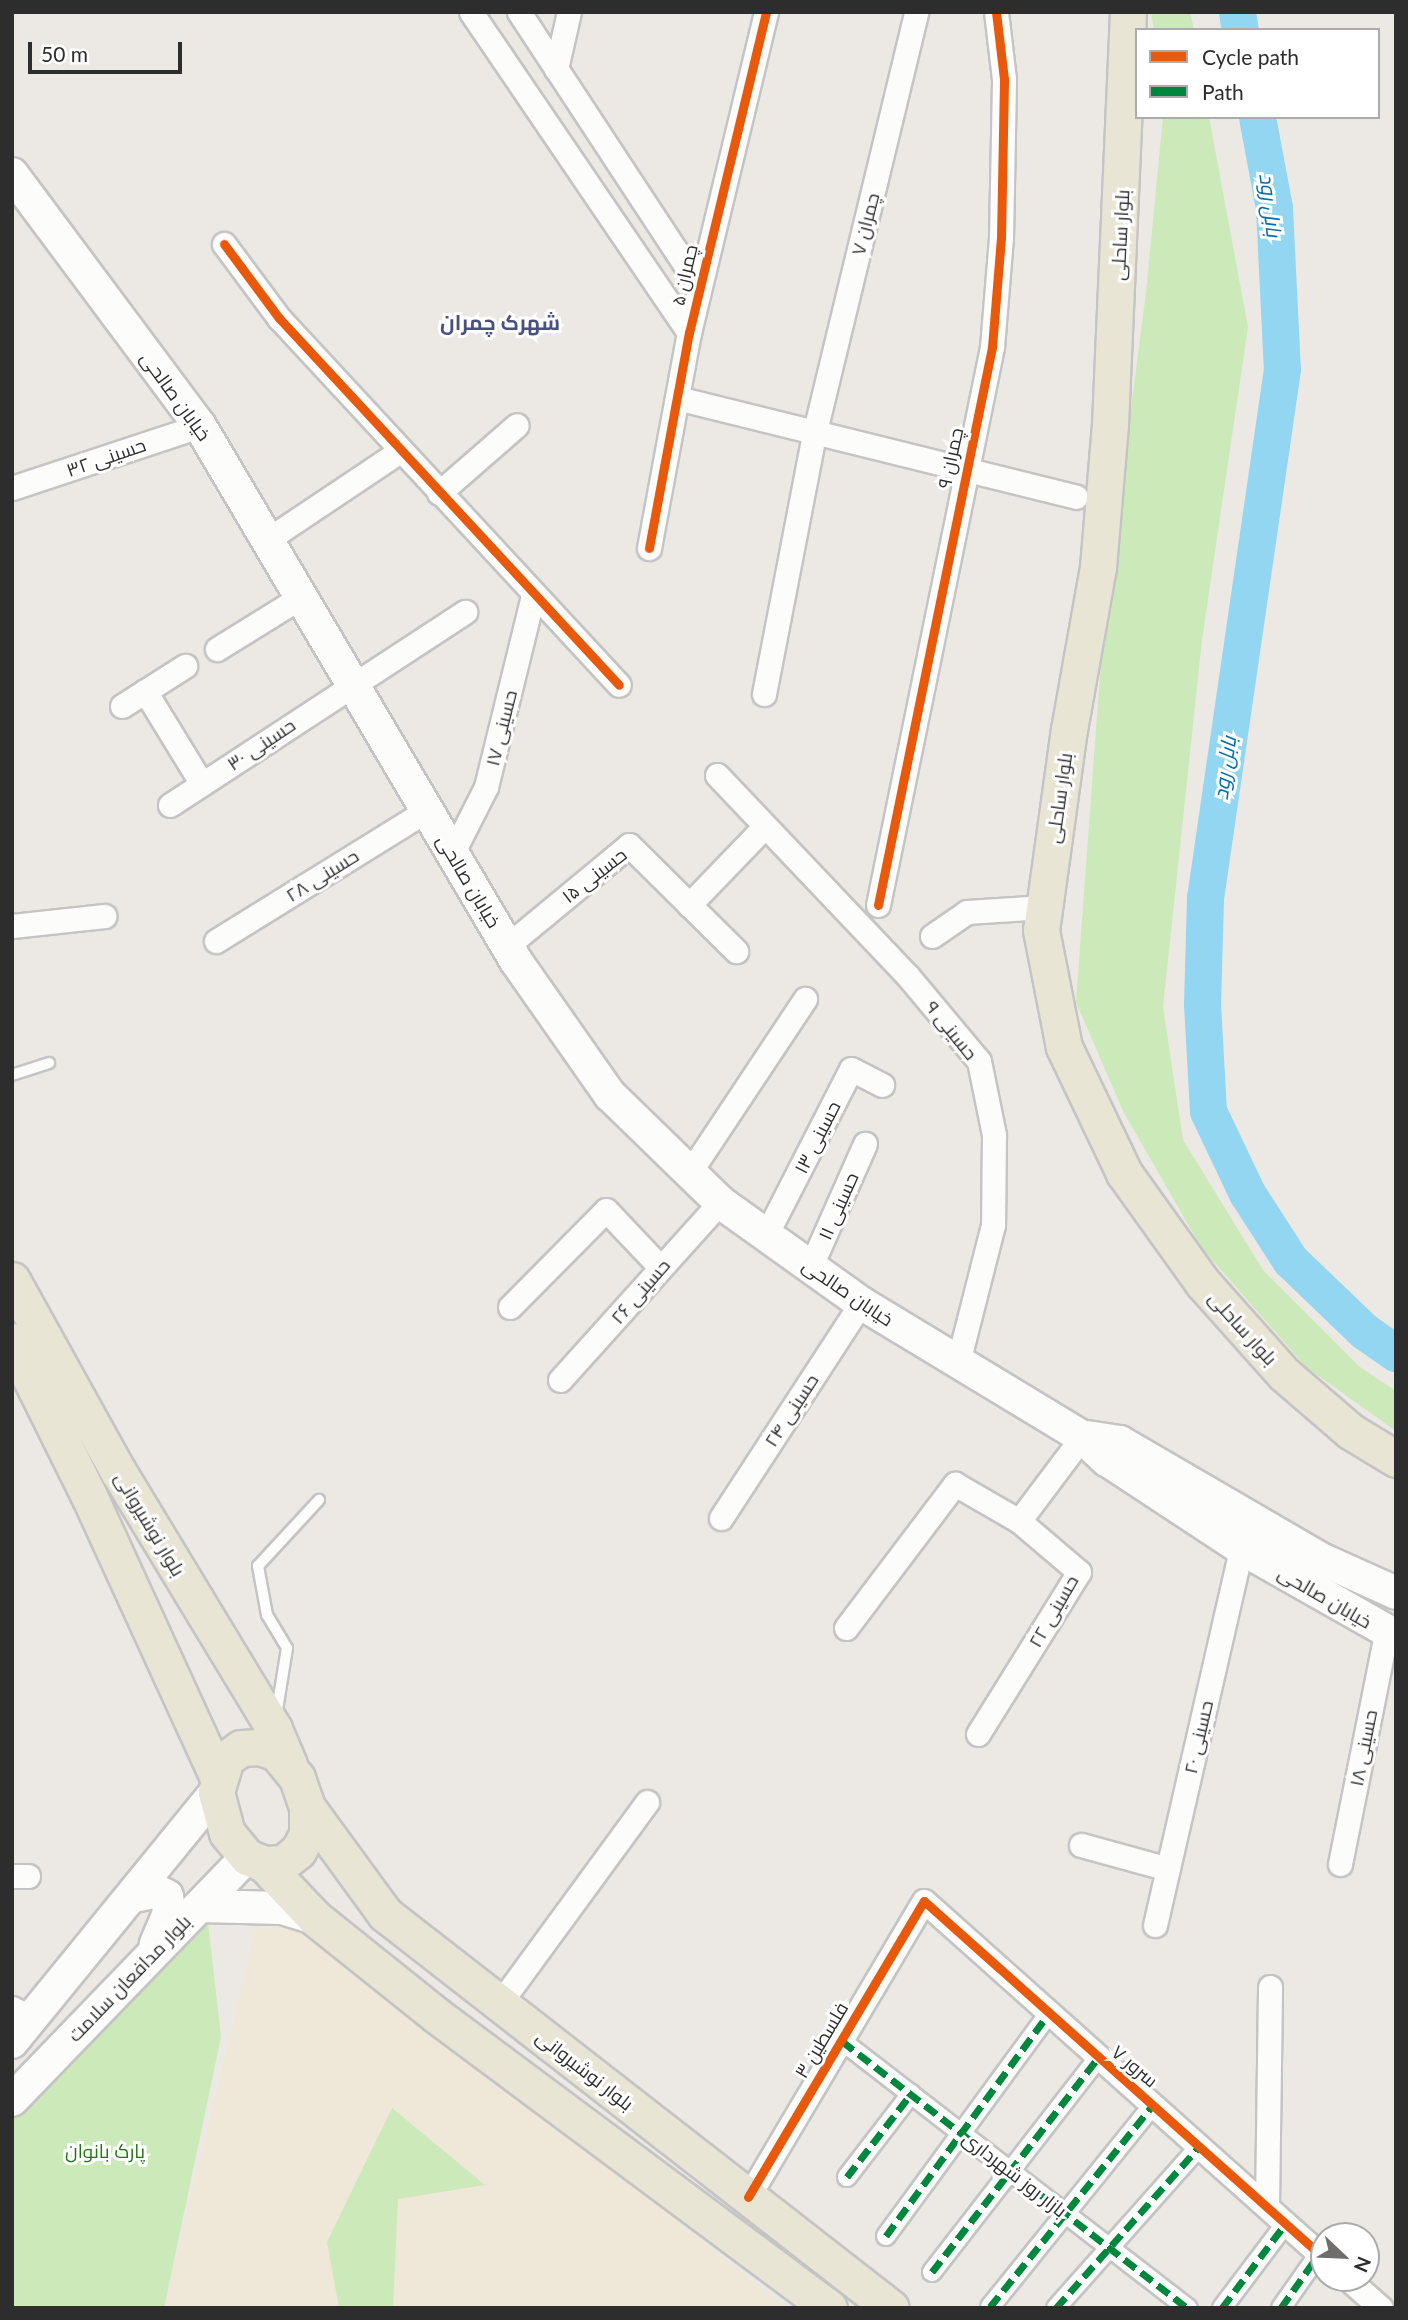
<!DOCTYPE html>
<html>
<head>
<meta charset="utf-8">
<style>
	body { margin:0 }
	#map { position:relative; width:1408px; height:2320px; overflow:hidden; background:#ece8e3; font-family:Lato,Cairo,sans-serif }
	div>[style] { position:absolute }
	[style*='--x'] { left:calc(var(--x)*1px); top:calc(var(--y)*1px); width:calc(var(--w)*1px); rotate:calc(var(--a)*1deg) }
	.education>* { inset:0; background:#efe7d7 }
	.green>* { inset:0; background:#cce9ba }
	.river>* { height:37px; margin:-18.5px; padding:0 18.5px; transform-origin:18.5px; border-radius:18.5px; background:#92d6f2 }
	.roads { filter:drop-shadow(2px 0 #c5c4c4) drop-shadow(-2px 0 #c5c4c4) drop-shadow(0 2px #c5c4c4) drop-shadow(0 -2px #c5c4c4) }
	.service>* { height:10px; margin:-5px; padding:0 5px; transform-origin:5px; border-radius:5px; background:#fcfcfb }
	.pedestrian>* { height:18px; margin:-9px; padding:0 9px; transform-origin:9px; border-radius:9px; background:#fcfcfb }
	.minor>* { height:23px; margin:-11.5px; padding:0 11.5px; transform-origin:11.5px; border-radius:11.5px; background:#fcfcfb }
	.secondary>* { height:32px; margin:-16px; padding:0 16px; transform-origin:16px; border-radius:16px; background:#fcfcfb }
	.primary>* { height:35px; margin:-17.5px; padding:0 17.5px; transform-origin:17.5px; border-radius:17.5px; background:#e9e5d4 }
	.quiet>* { height:7px; margin-top:-3.5px; transform-origin:0; background:repeating-linear-gradient(90deg,#00873e 0 14px,transparent 0 21px) }
	.cycleway>* { height:9px; margin:-4.5px; padding:0 4.5px; transform-origin:4.5px; border-radius:4.5px; background:#e8590c }
	span { translate:-50% -50%; white-space:nowrap; text-align:center; line-height:1.15; -webkit-text-stroke:6px #fff; paint-order:stroke }
	.street-label { font-size:19px; color:#2d2d2d }
	.park-label { font-size:19px; color:#257315 }
	.water-label { font-size:21px; color:#026dad; font-style:italic }
	.neighbourhood-label { font-size:21px; color:#495183; font-weight:700 }
	.frame { position:absolute; inset:0; border:14px solid #2d2d2d; pointer-events:none }
	.legend { position:absolute; left:1135px; top:28px; width:245px; height:91px; box-sizing:border-box; background:#fff; border:2px solid #ababab; margin:0; padding:9px 12px; list-style:none; font-size:21px; color:#2d2d2d }
	.legend li { display:flex; align-items:center; gap:14px; height:35px }
	.legend b { width:35px; border:2px solid #ababab }
	.north { position:absolute; left:1310px; top:2222px; width:70px; height:70px; box-sizing:border-box; background:#fff; border:2px solid #ababab; border-radius:50%; rotate:113deg; font-size:19px; font-weight:700; line-height:28px; text-align:center; color:#2d2d2d }
	.north::after { content:''; display:block; margin:auto; width:24px; height:32px; background:#706e6d; clip-path:polygon(50% 0,100% 100%,50% 72%,0 100%) }
	.scale { position:absolute; left:28px; top:42px; width:154px; height:32px; box-sizing:border-box; border:4px solid #2d2d2d; border-top:0; padding-left:9px; font-size:21px; line-height:24px; white-space:nowrap; color:#2d2d2d; -webkit-text-stroke:5px #fff; paint-order:stroke }
</style>
</head>
<body>
<div id="map">
	<div class="education">
		<div style="clip-path:polygon(257px 1923px,288px 1923px,316px 1931px,786px 2308px,164px 2308px)"></div>
	</div>
	<div class="green">
		<div style="clip-path:polygon(1151px 12px,1190px 12px,1194px 30px,1154px 30px)"></div>
		<div style="clip-path:polygon(1163px 117px,1209px 117px,1248px 327px,1202px 640px,1163px 1007px,1183px 1140px,1263px 1270px,1360px 1367px,1396px 1391px,1396px 1431px,1306px 1367px,1201px 1247px,1123px 1111px,1076px 1002px,1105px 607px,1146px 293px)"></div>
		<div style="clip-path:polygon(208px 1923px,221px 2037px,164px 2308px,12px 2308px,12px 2112px)"></div>
		<div style="clip-path:polygon(392px 2108px,485px 2185px,398px 2199px,393px 2308px,339px 2308px,327px 2242px)"></div>
	</div>
	<div class="river">
		<div style="--x:1237;--y:12;--w:18;--a:81"></div>
		<div style="--x:1257;--y:117;--w:93;--a:79.4"></div>
		<div style="--x:1274;--y:208;--w:161;--a:87.2"></div>
		<div style="--x:1282;--y:369;--w:535;--a:98.28"></div>
		<div style="--x:1205;--y:898;--w:106;--a:91.6"></div>
		<div style="--x:1202;--y:1004;--w:107;--a:86.8"></div>
		<div style="--x:1208;--y:1111;--w:91;--a:64.6"></div>
		<div style="--x:1247;--y:1193;--w:80;--a:57.3"></div>
		<div style="--x:1290;--y:1260;--w:103;--a:43.8"></div>
		<div style="--x:1364;--y:1331;--w:39;--a:35"></div>
	</div>
	<div class="roads">
		<div class="service">
			<div style="--x:12;--y:1075;--w:39;--a:-18"></div>
			<div style="--x:276;--y:1716;--w:69;--a:-80.8"></div>
			<div style="--x:287;--y:1648;--w:39;--a:-121"></div>
			<div style="--x:267;--y:1615;--w:50;--a:-100.4"></div>
			<div style="--x:258;--y:1566;--w:90;--a:-47.3"></div>
		</div>
		<div class="pedestrian">
			<div style="--x:842;--y:2041;--w:437;--a:37.7"></div>
			<div style="--x:847;--y:2177;--w:105;--a:-52.4"></div>
			<div style="--x:886;--y:2236;--w:278;--a:-53.8"></div>
			<div style="--x:932;--y:2272;--w:271;--a:-52.2"></div>
			<div style="--x:990;--y:2307;--w:260;--a:-51.1"></div>
			<div style="--x:1056;--y:2308;--w:217;--a:-48.4"></div>
			<div style="--x:1222;--y:2308;--w:106;--a:-53"></div>
			<div style="--x:1281;--y:2308;--w:66;--a:-54.9"></div>
		</div>
		<div class="minor">
			<div style="--x:471;--y:12;--w:388;--a:55.8"></div>
			<div style="--x:519;--y:12;--w:328;--a:56.7"></div>
			<div style="--x:556;--y:69;--w:58;--a:-77.2"></div>
			<div style="--x:224;--y:244;--w:92;--a:53.4"></div>
			<div style="--x:279;--y:318;--w:500;--a:47.19"></div>
			<div style="--x:677;--y:398;--w:411;--a:13.9"></div>
			<div style="--x:12;--y:488;--w:198;--a:-18.3"></div>
			<div style="--x:439;--y:493;--w:103;--a:-41.1"></div>
			<div style="--x:267;--y:540;--w:160;--a:-33.8"></div>
			<div style="--x:649;--y:548;--w:219;--a:-79.5"></div>
			<div style="--x:689;--y:333;--w:330;--a:-76.5"></div>
			<div style="--x:217;--y:649;--w:99;--a:-31.8"></div>
			<div style="--x:145;--y:691;--w:109;--a:58.5"></div>
			<div style="--x:764;--y:694;--w:264;--a:-79.1"></div>
			<div style="--x:814;--y:435;--w:435;--a:-76.4"></div>
			<div style="--x:122;--y:706;--w:75;--a:-32.4"></div>
			<div style="--x:717;--y:775;--w:276;--a:46.5"></div>
			<div style="--x:907;--y:975;--w:112;--a:50.1"></div>
			<div style="--x:979;--y:1061;--w:76;--a:78.5"></div>
			<div style="--x:994;--y:1135;--w:90;--a:90.6"></div>
			<div style="--x:993;--y:1225;--w:141;--a:104.3"></div>
			<div style="--x:170;--y:805;--w:353;--a:-33.2"></div>
			<div style="--x:452;--y:854;--w:75;--a:-63.1"></div>
			<div style="--x:486;--y:787;--w:197;--a:-76.2"></div>
			<div style="--x:689;--y:905;--w:108;--a:-46.1"></div>
			<div style="--x:878;--y:905;--w:570;--a:-78.45"></div>
			<div style="--x:992;--y:347;--w:109;--a:-85.3"></div>
			<div style="--x:1001;--y:238;--w:159;--a:-88.9"></div>
			<div style="--x:1004;--y:79;--w:67;--a:-96.8"></div>
			<div style="--x:12;--y:926;--w:93;--a:-6.2"></div>
			<div style="--x:932;--y:936;--w:42;--a:-34.4"></div>
			<div style="--x:967;--y:912;--w:77;--a:-3.7"></div>
			<div style="--x:216;--y:941;--w:248;--a:-31.8"></div>
			<div style="--x:507;--y:946;--w:158;--a:-39.6"></div>
			<div style="--x:629;--y:845;--w:151;--a:44.7"></div>
			<div style="--x:690;--y:1172;--w:208;--a:-56.4"></div>
			<div style="--x:766;--y:1235;--w:186;--a:-62.9"></div>
			<div style="--x:851;--y:1069;--w:35;--a:27"></div>
			<div style="--x:810;--y:1268;--w:136;--a:-66.1"></div>
			<div style="--x:510;--y:1307;--w:136;--a:-45.3"></div>
			<div style="--x:606;--y:1210;--w:79;--a:46.5"></div>
			<div style="--x:560;--y:1380;--w:239;--a:-48"></div>
			<div style="--x:721;--y:1518;--w:257;--a:-56.9"></div>
			<div style="--x:846;--y:1628;--w:181;--a:-52.9"></div>
			<div style="--x:955;--y:1484;--w:74;--a:30"></div>
			<div style="--x:978;--y:1734;--w:191;--a:-58.1"></div>
			<div style="--x:1079;--y:1572;--w:79;--a:-139.6"></div>
			<div style="--x:1019;--y:1521;--w:105;--a:-53.1"></div>
			<div style="--x:1081;--y:1845;--w:90;--a:15.4"></div>
			<div style="--x:1340;--y:1864;--w:236;--a:-78.7"></div>
			<div style="--x:12;--y:1876;--w:16;--a:0"></div>
			<div style="--x:1155;--y:1925;--w:387;--a:-77.1"></div>
			<div style="--x:500;--y:2003;--w:249;--a:-53.8"></div>
			<div style="--x:12;--y:2008;--w:22;--a:27"></div>
			<div style="--x:748;--y:2197;--w:344;--a:-59.3"></div>
			<div style="--x:924;--y:1901;--w:536;--a:41.75"></div>
			<div style="--x:1267;--y:2206;--w:219;--a:-89.2"></div>
			<div style="--x:1347;--y:2278;--w:45;--a:41.4"></div>
		</div>
		<div class="secondary">
			<div style="--x:12;--y:174;--w:314;--a:53.3"></div>
			<div style="--x:200;--y:426;--w:621;--a:59.43"></div>
			<div style="--x:516;--y:961;--w:164;--a:55"></div>
			<div style="--x:610;--y:1095;--w:153;--a:44.2"></div>
			<div style="--x:720;--y:1202;--w:173;--a:35.6"></div>
			<div style="--x:861;--y:1303;--w:258;--a:31.2"></div>
			<div style="--x:1082;--y:1437;--w:34;--a:43"></div>
			<div style="--x:1107;--y:1460;--w:160;--a:33.3"></div>
			<div style="--x:1241;--y:1548;--w:178;--a:29.6"></div>
			<div style="--x:1087;--y:1437;--w:33;--a:9"></div>
			<div style="--x:1120;--y:1442;--w:235;--a:30.2"></div>
			<div style="--x:1323;--y:1560;--w:80;--a:24.3"></div>
			<div style="--x:134;--y:1896;--w:24;--a:-12"></div>
			<div style="--x:157;--y:1891;--w:11;--a:27"></div>
			<div style="--x:167;--y:1896;--w:17;--a:83"></div>
			<div style="--x:169;--y:1913;--w:34;--a:113"></div>
			<div style="--x:200;--y:1906;--w:82;--a:1.4"></div>
			<div style="--x:282;--y:1908;--w:34;--a:17"></div>
			<div style="--x:12;--y:2042;--w:323;--a:-50.8"></div>
			<div style="--x:12;--y:2100;--w:338;--a:-46"></div>
		</div>
		<div class="primary">
			<div style="--x:1128;--y:12;--w:412;--a:92.5"></div>
			<div style="--x:1110;--y:424;--w:144;--a:94.8"></div>
			<div style="--x:1098;--y:567;--w:165;--a:100.1"></div>
			<div style="--x:1069;--y:729;--w:203;--a:97.9"></div>
			<div style="--x:1041;--y:930;--w:119;--a:78.9"></div>
			<div style="--x:1064;--y:1047;--w:140;--a:64.5"></div>
			<div style="--x:1124;--y:1173;--w:134;--a:54.4"></div>
			<div style="--x:1202;--y:1282;--w:123;--a:48.3"></div>
			<div style="--x:1284;--y:1374;--w:87;--a:40.8"></div>
			<div style="--x:1350;--y:1431;--w:54;--a:31.3"></div>
			<div style="--x:12;--y:1280;--w:218;--a:61"></div>
			<div style="--x:118;--y:1471;--w:301;--a:58.8"></div>
			<div style="--x:274;--y:1729;--w:39;--a:67"></div>
			<div style="--x:12;--y:1341;--w:173;--a:63.6"></div>
			<div style="--x:89;--y:1496;--w:307;--a:65.4"></div>
			<div style="--x:307;--y:1807;--w:132;--a:53.9"></div>
			<div style="--x:385;--y:1914;--w:641;--a:37.91"></div>
			<div style="--x:264;--y:1864;--w:19;--a:-3"></div>
			<div style="--x:283;--y:1863;--w:19;--a:-39"></div>
			<div style="--x:298;--y:1851;--w:18;--a:-61"></div>
			<div style="--x:307;--y:1835;--w:28;--a:-90"></div>
			<div style="--x:307;--y:1807;--w:31;--a:-109"></div>
			<div style="--x:297;--y:1778;--w:32;--a:-129"></div>
			<div style="--x:277;--y:1753;--w:18;--a:-161"></div>
			<div style="--x:260;--y:1747;--w:19;--a:177"></div>
			<div style="--x:241;--y:1748;--w:19;--a:144"></div>
			<div style="--x:226;--y:1759;--w:34;--a:107"></div>
			<div style="--x:216;--y:1792;--w:42;--a:75"></div>
			<div style="--x:227;--y:1833;--w:31;--a:50"></div>
			<div style="--x:247;--y:1857;--w:18;--a:22"></div>
			<div style="--x:264;--y:1864;--w:74;--a:46.6"></div>
			<div style="--x:315;--y:1918;--w:155;--a:38.7"></div>
			<div style="--x:436;--y:2015;--w:490;--a:36.7"></div>
		</div>
	</div>
	<div class="quiet">
		<div style="--x:842;--y:2041;--w:437;--a:37.7"></div>
		<div style="--x:847;--y:2177;--w:105;--a:-52.4"></div>
		<div style="--x:886;--y:2236;--w:278;--a:-53.8"></div>
		<div style="--x:932;--y:2272;--w:271;--a:-52.2"></div>
		<div style="--x:990;--y:2307;--w:260;--a:-51.1"></div>
		<div style="--x:1056;--y:2308;--w:217;--a:-48.4"></div>
		<div style="--x:1222;--y:2308;--w:106;--a:-53"></div>
		<div style="--x:1281;--y:2308;--w:66;--a:-54.9"></div>
	</div>
	<div class="cycleway">
		<div style="--x:224;--y:244;--w:92;--a:53.4"></div>
		<div style="--x:279;--y:318;--w:500;--a:47.19"></div>
		<div style="--x:649;--y:548;--w:219;--a:-79.5"></div>
		<div style="--x:689;--y:333;--w:330;--a:-76.5"></div>
		<div style="--x:878;--y:905;--w:570;--a:-78.45"></div>
		<div style="--x:992;--y:347;--w:109;--a:-85.3"></div>
		<div style="--x:1001;--y:238;--w:159;--a:-88.9"></div>
		<div style="--x:1004;--y:79;--w:67;--a:-96.8"></div>
		<div style="--x:748;--y:2197;--w:344;--a:-59.3"></div>
		<div style="--x:924;--y:1901;--w:536;--a:41.75"></div>
	</div>
	<div class="street-label">
		<span style="left:865px;top:224px;rotate:-76deg">چمران ۷</span>
		<span style="left:1120px;top:235px;rotate:-87deg">بلوار ساحلی</span>
		<span style="left:684px;top:275px;rotate:-77deg">چمران ۵</span>
		<span style="left:176px;top:396px;rotate:54deg">خيابان صالحی</span>
		<span style="left:106px;top:457px;rotate:-19deg">حسینی ۳۲</span>
		<span style="left:950px;top:458px;rotate:-78deg">چمران ۹</span>
		<span style="left:501px;top:728px;rotate:-76deg">حسینی ۱۷</span>
		<span style="left:261px;top:744px;rotate:-34deg">حسینی ۳۰</span>
		<span style="left:1059px;top:798px;rotate:-82deg">بلوار ساحلی</span>
		<span style="left:322px;top:875px;rotate:-32deg">حسینی ۲۸</span>
		<span style="left:594px;top:875px;rotate:-38deg">حسینی ۱۵</span>
		<span style="left:469px;top:881px;rotate:59deg">خيابان صالحی</span>
		<span style="left:952px;top:1030px;rotate:51deg">حسینی ٩</span>
		<span style="left:817px;top:1137px;rotate:-63deg">حسینی ۱۳</span>
		<span style="left:838px;top:1206px;rotate:-66deg">حسینی ۱۱</span>
		<span style="left:640px;top:1291px;rotate:-49deg">حسینی ۲۶</span>
		<span style="left:848px;top:1292px;rotate:34deg">خيابان صالحی</span>
		<span style="left:1243px;top:1328px;rotate:48deg">بلوار ساحلی</span>
		<span style="left:791px;top:1410px;rotate:-57deg">حسینی ۲۴</span>
		<span style="left:150px;top:1524px;rotate:59deg">بلوار نوشیروانی</span>
		<span style="left:1325px;top:1597px;rotate:30deg">خيابان صالحی</span>
		<span style="left:1053px;top:1611px;rotate:-60deg">حسینی ۲۲</span>
		<span style="left:1198px;top:1737px;rotate:-77deg">حسینی ٢٠</span>
		<span style="left:1363px;top:1748px;rotate:-79deg">حسینی ۱۸</span>
		<span style="left:129px;top:1978px;rotate:-46deg">بلوار مدافعان سلامت</span>
		<span style="left:821px;top:2040px;rotate:-59deg">فلسطین ۳</span>
		<span style="left:1135px;top:2066px;rotate:40deg">سرور ۷</span>
		<span style="left:585px;top:2070px;rotate:38deg">بلوار نوشیروانی</span>
		<span style="left:1015px;top:2174px;rotate:38deg">بازار روز شهرداری</span>
	</div>
	<div class="park-label">
		<span style="left:105px;top:2151px">پارک بانوان</span>
	</div>
	<div class="water-label">
		<span style="left:1271px;top:205px;rotate:83deg">بابل رود</span>
		<span style="left:1224px;top:768px;rotate:-82deg">بابل رود</span>
	</div>
	<div class="neighbourhood-label">
		<span style="left:500px;top:322px">شهرک چمران</span>
	</div>
	<div class="frame"></div>
	<ul class="legend">
	<li><b style="height:9px;background:#e8590c"></b>Cycle path</li>
	<li><b style="height:9px;background:#00873e"></b>Path</li>
	</ul>
	<div class="north">N</div>
	<div class="scale">50 m</div>
</div>
</body>
</html>
